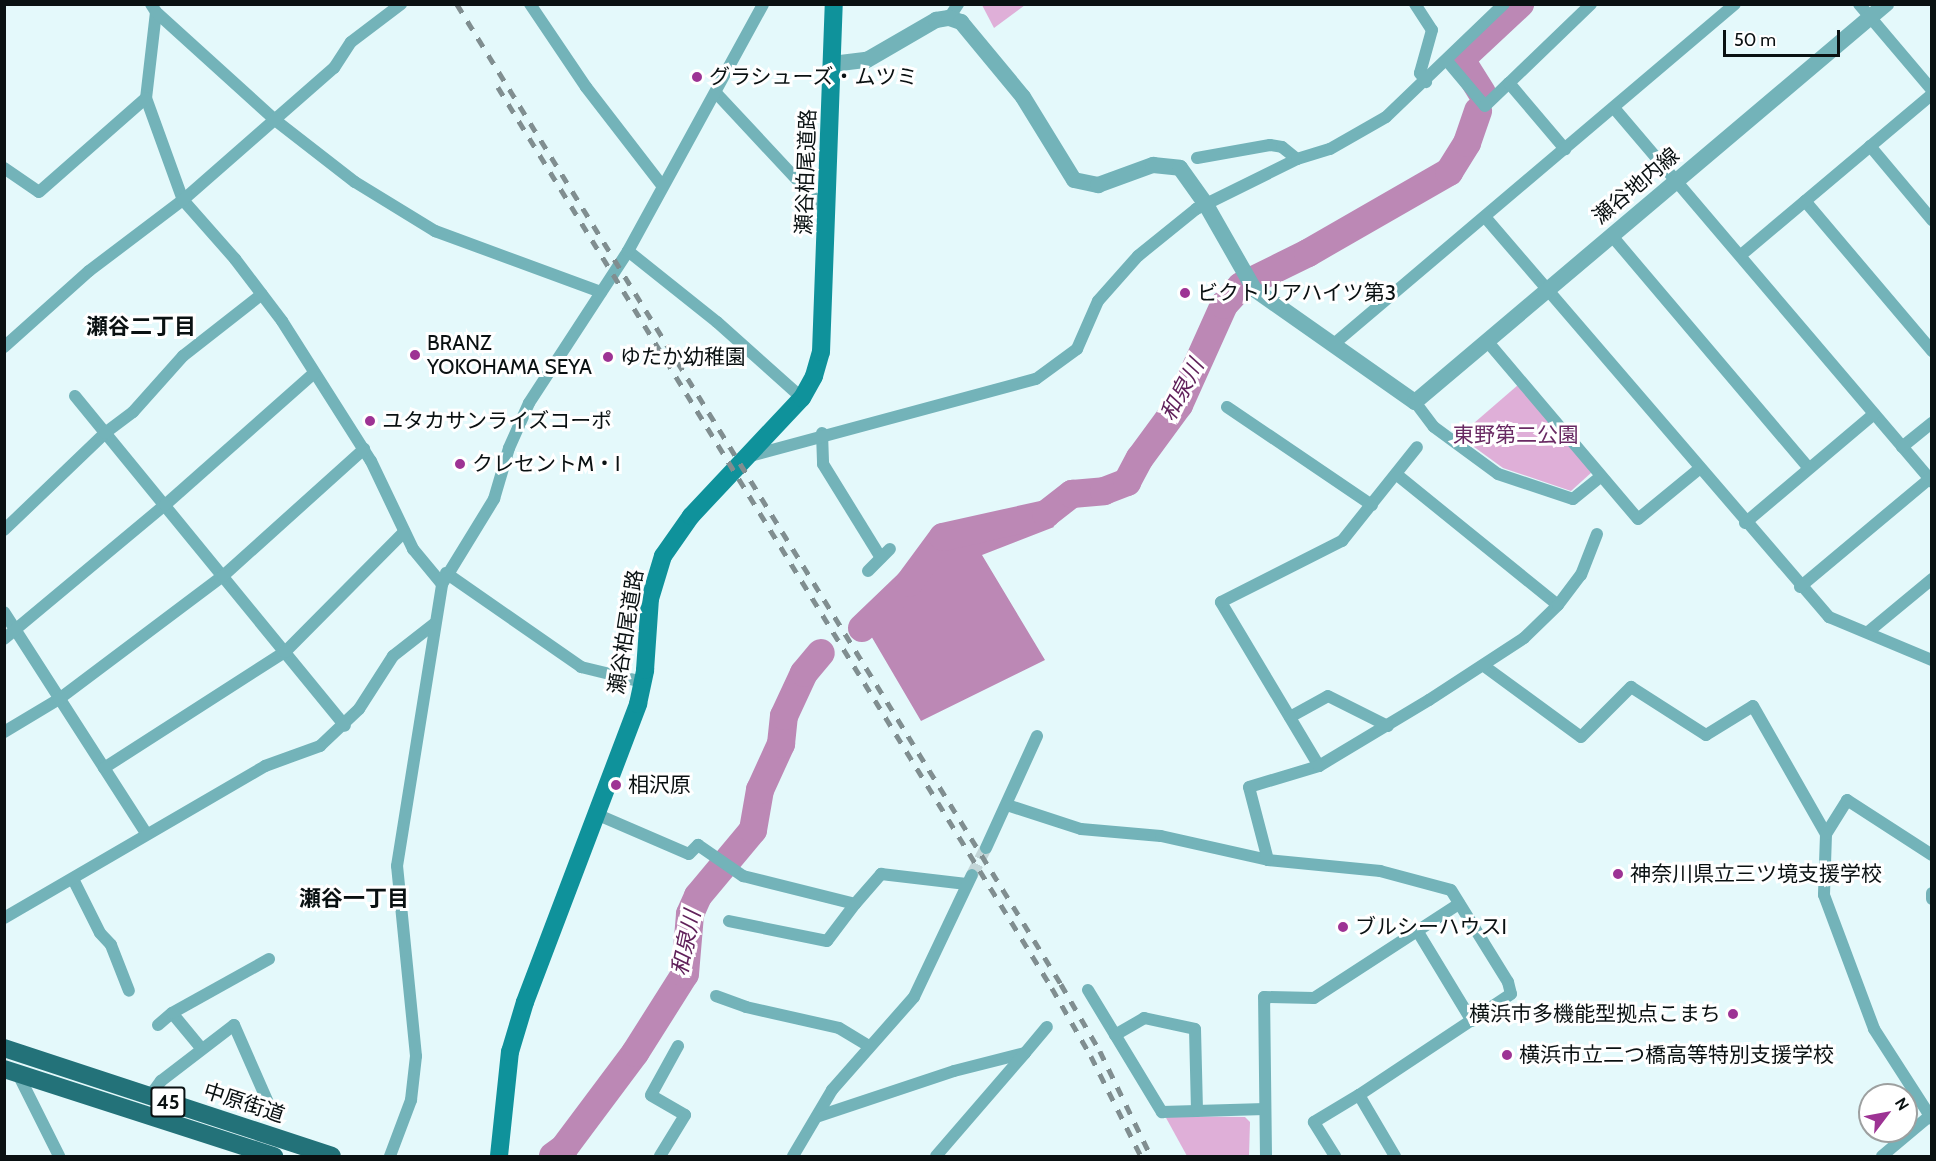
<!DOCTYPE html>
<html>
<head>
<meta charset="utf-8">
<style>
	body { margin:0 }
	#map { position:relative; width:1936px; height:1161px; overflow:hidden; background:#e4f9fb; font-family:Cabin,"Noto Sans JP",sans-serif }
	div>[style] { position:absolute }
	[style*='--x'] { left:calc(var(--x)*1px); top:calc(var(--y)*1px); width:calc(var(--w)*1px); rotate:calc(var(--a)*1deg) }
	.green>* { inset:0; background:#dfafd8 }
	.water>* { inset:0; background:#bc88b5 }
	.river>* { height:28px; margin:-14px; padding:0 14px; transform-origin:14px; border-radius:14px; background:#bc88b5 }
	.minor-tunnel>* { height:12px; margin-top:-6px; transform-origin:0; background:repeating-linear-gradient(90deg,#c3d6d8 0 12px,transparent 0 18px) }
	.minor>* { height:12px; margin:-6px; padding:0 6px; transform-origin:6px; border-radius:6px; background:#73b3b9 }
	.tertiary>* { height:16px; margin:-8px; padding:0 8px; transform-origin:8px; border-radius:8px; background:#73b3b9 }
	.secondary>* { height:18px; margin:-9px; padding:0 9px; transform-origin:9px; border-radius:9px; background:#0f929b }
	.primary>* { height:18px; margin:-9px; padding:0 9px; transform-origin:9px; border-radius:9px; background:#237279 }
	.rail>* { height:4.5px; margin-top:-2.25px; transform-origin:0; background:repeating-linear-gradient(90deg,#808e90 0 10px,transparent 0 20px) }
	.dots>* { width:16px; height:16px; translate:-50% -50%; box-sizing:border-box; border:3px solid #fff; border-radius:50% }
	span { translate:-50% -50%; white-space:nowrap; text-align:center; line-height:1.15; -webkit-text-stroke:6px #fff; paint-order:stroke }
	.shield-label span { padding:2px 4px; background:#fff; border:2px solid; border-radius:4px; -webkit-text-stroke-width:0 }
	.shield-label { font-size:20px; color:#0a1112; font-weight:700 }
	.poi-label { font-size:21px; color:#0a1112 }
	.left { translate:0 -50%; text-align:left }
	.right { translate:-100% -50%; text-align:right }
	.street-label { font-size:21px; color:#0a1112 }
	.park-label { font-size:21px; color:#692a63 }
	.neighbourhood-label { font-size:22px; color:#0a1112; font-weight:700 }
	.water-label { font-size:22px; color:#60215a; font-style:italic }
	.frame { position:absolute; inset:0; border:6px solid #0a1112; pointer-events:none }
	.north { position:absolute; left:1858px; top:1083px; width:60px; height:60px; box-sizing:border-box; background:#fff; border:2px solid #9da0a0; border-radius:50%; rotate:58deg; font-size:16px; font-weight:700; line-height:24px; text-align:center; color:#0a1112 }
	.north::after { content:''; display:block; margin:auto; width:21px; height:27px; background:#9d3394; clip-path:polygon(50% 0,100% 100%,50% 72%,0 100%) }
	.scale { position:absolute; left:1723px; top:30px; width:117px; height:27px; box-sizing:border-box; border:3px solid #0a1112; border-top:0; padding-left:8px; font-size:18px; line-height:21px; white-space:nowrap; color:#0a1112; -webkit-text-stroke:4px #fff; paint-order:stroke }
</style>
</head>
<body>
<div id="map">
	<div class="green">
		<div style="clip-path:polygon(982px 5px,1025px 5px,994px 28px)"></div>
		<div style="clip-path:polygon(1518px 385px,1592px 472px,1571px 491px,1503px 468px,1459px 436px)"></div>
		<div style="clip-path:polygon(1165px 1116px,1245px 1117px,1250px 1122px,1249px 1156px,1187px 1156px)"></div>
	</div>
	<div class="water">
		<div style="clip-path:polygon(1046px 514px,1054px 527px,982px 555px,1045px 660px,921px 721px,867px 629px,954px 535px)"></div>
	</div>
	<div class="river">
		<div style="--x:1482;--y:93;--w:40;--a:-122"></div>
		<div style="--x:1461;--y:59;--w:81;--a:-43"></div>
		<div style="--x:862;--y:628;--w:65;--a:-43.8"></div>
		<div style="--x:909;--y:583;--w:57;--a:-53.5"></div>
		<div style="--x:943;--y:537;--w:106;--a:-12.6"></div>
		<div style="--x:1046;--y:514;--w:33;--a:-38"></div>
		<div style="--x:1072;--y:494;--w:32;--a:-5"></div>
		<div style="--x:1104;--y:491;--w:25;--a:-21"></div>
		<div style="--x:1127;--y:482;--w:27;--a:-62"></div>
		<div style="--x:1140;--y:458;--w:66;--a:-53.7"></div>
		<div style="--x:1179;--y:405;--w:110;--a:-65.8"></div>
		<div style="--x:1224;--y:305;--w:25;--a:-48"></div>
		<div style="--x:1241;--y:286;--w:75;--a:-26.2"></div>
		<div style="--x:1308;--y:253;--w:163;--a:-29.9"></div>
		<div style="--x:1449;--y:172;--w:34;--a:-58"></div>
		<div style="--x:1467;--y:143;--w:34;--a:-71"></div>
		<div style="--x:553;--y:1156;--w:14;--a:-36"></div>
		<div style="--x:564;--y:1148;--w:119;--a:-53.2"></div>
		<div style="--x:635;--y:1053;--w:93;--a:-57.7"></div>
		<div style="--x:685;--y:974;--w:60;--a:-85.2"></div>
		<div style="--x:690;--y:914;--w:20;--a:-66"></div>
		<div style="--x:698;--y:896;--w:86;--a:-50.2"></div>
		<div style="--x:753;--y:830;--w:41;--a:-80.1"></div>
		<div style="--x:760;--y:790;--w:51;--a:-65.5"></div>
		<div style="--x:781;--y:744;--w:28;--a:-84"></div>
		<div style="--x:784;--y:716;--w:47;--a:-65.1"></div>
		<div style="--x:804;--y:673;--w:26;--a:-50"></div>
	</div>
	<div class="minor-tunnel">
		<div style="--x:972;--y:875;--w:30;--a:-63"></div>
	</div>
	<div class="minor">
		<div style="--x:151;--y:4;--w:9;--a:58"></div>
		<div style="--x:156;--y:12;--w:87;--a:96.6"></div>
		<div style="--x:146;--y:98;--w:109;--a:70.1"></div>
		<div style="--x:183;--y:200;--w:79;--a:48.6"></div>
		<div style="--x:235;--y:259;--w:78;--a:52.8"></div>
		<div style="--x:282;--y:321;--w:166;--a:57.6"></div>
		<div style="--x:371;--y:461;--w:98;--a:64.5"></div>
		<div style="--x:413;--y:549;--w:45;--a:50.4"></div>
		<div style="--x:530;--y:4;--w:100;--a:56"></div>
		<div style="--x:586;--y:87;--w:123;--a:52.3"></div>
		<div style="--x:1415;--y:4;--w:31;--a:57"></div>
		<div style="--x:1432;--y:30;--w:45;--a:105.6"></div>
		<div style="--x:1420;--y:73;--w:11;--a:56"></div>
		<div style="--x:1859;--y:4;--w:113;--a:49.7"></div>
		<div style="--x:156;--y:12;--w:161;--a:42.2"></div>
		<div style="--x:275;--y:120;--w:101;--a:37.8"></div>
		<div style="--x:355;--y:182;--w:94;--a:31.5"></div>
		<div style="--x:435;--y:231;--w:177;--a:20.2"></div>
		<div style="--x:949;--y:18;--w:17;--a:-57"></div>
		<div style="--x:1448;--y:62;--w:57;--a:49.9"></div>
		<div style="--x:1485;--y:106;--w:33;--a:-44"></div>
		<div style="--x:1509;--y:83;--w:87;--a:49.7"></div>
		<div style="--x:1509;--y:83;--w:114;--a:-43.9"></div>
		<div style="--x:717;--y:94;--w:161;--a:47"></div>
		<div style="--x:1614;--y:108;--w:491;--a:49.6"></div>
		<div style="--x:1870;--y:146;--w:97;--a:50"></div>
		<div style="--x:1197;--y:158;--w:74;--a:-10.1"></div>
		<div style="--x:1270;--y:145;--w:12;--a:9"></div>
		<div style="--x:1282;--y:147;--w:19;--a:39"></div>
		<div style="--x:4;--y:168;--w:42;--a:34.4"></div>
		<div style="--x:39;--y:192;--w:142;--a:-41.3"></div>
		<div style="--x:1805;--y:201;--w:197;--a:49.7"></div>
		<div style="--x:1485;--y:217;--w:528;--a:49.3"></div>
		<div style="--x:1829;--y:617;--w:112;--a:22.7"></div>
		<div style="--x:1612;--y:236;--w:304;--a:49.7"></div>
		<div style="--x:628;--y:251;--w:114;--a:38.6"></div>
		<div style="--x:717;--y:322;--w:114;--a:41.8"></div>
		<div style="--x:1741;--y:255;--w:250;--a:-40.1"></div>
		<div style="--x:1487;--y:341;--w:233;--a:49.7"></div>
		<div style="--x:1638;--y:519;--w:79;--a:-39.3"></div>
		<div style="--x:1335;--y:343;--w:524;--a:-40.28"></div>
		<div style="--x:4;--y:347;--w:114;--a:-41.8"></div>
		<div style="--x:89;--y:271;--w:118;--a:-37.1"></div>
		<div style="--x:183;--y:200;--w:201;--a:-41.2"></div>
		<div style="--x:334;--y:68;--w:31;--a:-57"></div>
		<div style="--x:351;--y:42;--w:63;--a:-37.2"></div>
		<div style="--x:75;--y:396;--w:426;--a:50.7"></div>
		<div style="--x:1415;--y:402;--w:31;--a:53"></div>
		<div style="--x:1434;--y:427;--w:79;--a:36.3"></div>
		<div style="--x:1498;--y:474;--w:79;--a:18.4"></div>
		<div style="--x:1573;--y:499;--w:36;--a:-39"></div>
		<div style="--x:1227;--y:407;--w:175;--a:34.1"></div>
		<div style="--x:822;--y:433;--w:31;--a:88"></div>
		<div style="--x:823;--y:464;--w:110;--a:58.3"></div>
		<div style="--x:1902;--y:447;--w:38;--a:-39"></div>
		<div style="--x:750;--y:456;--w:296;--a:-15.1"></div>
		<div style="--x:1036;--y:379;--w:51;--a:-36.2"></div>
		<div style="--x:1077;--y:349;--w:52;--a:-66.4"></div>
		<div style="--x:1098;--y:301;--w:60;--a:-48.4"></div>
		<div style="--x:1138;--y:256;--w:75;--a:-39"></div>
		<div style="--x:1196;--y:209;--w:113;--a:-26.3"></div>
		<div style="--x:1297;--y:159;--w:34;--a:-17"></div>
		<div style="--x:1330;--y:149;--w:64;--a:-29.7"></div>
		<div style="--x:1386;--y:117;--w:163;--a:-43.8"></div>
		<div style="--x:1396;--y:474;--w:208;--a:39"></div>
		<div style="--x:1745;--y:523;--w:169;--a:-40.2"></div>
		<div style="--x:4;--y:530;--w:140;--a:-43.8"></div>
		<div style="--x:105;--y:433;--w:35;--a:-37"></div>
		<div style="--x:133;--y:412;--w:75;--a:-48.2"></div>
		<div style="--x:183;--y:356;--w:100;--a:-38.1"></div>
		<div style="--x:868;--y:571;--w:31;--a:-45"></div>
		<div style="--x:446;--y:573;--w:165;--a:34.8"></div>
		<div style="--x:581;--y:667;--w:64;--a:13.6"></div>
		<div style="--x:1800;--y:587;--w:168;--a:-39.9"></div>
		<div style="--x:4;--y:612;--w:263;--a:57.3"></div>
		<div style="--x:1868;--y:632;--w:83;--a:-39.6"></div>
		<div style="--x:4;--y:639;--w:209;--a:-39.8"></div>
		<div style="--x:165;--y:505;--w:198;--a:-41.5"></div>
		<div style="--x:1484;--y:666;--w:120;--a:36.2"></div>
		<div style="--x:1581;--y:737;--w:71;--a:-45"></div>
		<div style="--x:1631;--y:687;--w:89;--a:32.6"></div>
		<div style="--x:1706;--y:735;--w:55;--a:-31.7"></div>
		<div style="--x:1753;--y:706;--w:147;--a:60.3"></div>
		<div style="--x:1826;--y:834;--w:61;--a:91.9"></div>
		<div style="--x:1824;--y:895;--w:143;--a:69.5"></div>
		<div style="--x:1874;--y:1029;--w:107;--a:57.2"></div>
		<div style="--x:1290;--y:717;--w:43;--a:-28.9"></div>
		<div style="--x:1328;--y:696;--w:67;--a:26.6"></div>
		<div style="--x:4;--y:732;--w:64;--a:-31"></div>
		<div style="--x:59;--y:699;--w:205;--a:-36.9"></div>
		<div style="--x:223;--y:576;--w:190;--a:-42"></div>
		<div style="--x:1319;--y:766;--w:191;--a:-120.9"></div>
		<div style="--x:1221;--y:602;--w:136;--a:-26.8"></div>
		<div style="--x:1342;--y:541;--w:120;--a:-51.4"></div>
		<div style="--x:104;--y:768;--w:215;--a:-32.7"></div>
		<div style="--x:285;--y:652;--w:169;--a:-45.2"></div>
		<div style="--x:1007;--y:805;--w:78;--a:18"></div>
		<div style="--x:1081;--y:829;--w:80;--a:5"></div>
		<div style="--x:1161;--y:836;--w:110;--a:12.6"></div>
		<div style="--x:1268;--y:860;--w:113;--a:5.6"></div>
		<div style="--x:1380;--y:871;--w:73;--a:15"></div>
		<div style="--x:1451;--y:890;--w:108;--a:58.2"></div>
		<div style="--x:1508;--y:982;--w:12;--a:76"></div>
		<div style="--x:1511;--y:994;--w:182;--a:146.4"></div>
		<div style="--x:1359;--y:1095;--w:71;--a:59.5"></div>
		<div style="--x:596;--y:814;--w:101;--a:23.3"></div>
		<div style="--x:689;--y:854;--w:13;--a:-45"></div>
		<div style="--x:698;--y:845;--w:55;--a:34.6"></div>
		<div style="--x:743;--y:876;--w:115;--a:14"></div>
		<div style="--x:855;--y:904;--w:46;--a:127.1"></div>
		<div style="--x:827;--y:941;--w:100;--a:-168.5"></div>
		<div style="--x:1826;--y:834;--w:40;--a:-58"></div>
		<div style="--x:1847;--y:800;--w:101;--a:32.9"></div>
		<div style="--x:986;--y:848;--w:123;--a:-65.5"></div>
		<div style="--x:1268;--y:860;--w:75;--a:-104.6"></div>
		<div style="--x:1249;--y:787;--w:73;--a:-16.7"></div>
		<div style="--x:1319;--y:766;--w:128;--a:-31"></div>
		<div style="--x:1429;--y:700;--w:113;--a:-33.1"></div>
		<div style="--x:1524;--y:638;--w:47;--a:-44.1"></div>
		<div style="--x:1558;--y:605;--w:38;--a:-53"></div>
		<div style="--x:1581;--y:575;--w:44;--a:-68.7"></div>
		<div style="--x:73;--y:879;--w:60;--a:63.4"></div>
		<div style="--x:100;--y:933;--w:16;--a:47"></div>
		<div style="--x:111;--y:945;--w:49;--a:68.6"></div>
		<div style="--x:1932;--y:893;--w:6;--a:90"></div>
		<div style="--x:855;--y:904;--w:40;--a:-49"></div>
		<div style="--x:881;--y:874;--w:86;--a:6.7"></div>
		<div style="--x:4;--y:918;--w:302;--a:-30.2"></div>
		<div style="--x:265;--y:766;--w:59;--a:-20"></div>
		<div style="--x:320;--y:746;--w:54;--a:-43.5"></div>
		<div style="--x:359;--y:709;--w:63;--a:-57.3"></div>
		<div style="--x:393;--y:656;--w:52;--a:-38"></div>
		<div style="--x:1418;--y:932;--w:104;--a:58.8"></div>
		<div style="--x:1088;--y:990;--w:143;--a:58.8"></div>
		<div style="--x:1162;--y:1112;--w:103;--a:-1.7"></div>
		<div style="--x:716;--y:996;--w:32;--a:20"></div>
		<div style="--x:746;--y:1007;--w:95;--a:12.7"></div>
		<div style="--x:839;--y:1028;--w:35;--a:31"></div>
		<div style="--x:158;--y:1025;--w:18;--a:-41"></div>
		<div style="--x:1115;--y:1035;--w:34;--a:-30"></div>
		<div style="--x:1144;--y:1018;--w:52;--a:12.2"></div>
		<div style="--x:1195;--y:1029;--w:82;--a:88.6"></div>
		<div style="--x:201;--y:1048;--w:45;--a:-129.6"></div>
		<div style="--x:172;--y:1013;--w:111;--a:-29.1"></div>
		<div style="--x:1025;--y:1053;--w:34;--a:-50"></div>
		<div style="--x:18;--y:1074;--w:92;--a:63.4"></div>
		<div style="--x:150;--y:1096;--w:19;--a:-54"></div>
		<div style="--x:161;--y:1081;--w:92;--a:-37.5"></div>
		<div style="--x:234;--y:1025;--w:97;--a:66.3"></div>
		<div style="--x:819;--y:1116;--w:142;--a:-18.4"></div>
		<div style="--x:954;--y:1071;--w:73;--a:-14.2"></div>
		<div style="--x:1025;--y:1053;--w:136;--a:130.8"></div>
		<div style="--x:390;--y:1156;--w:60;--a:-69.4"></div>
		<div style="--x:411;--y:1100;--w:44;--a:-83.5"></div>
		<div style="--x:416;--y:1056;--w:191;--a:-95.7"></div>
		<div style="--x:397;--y:866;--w:286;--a:-80.9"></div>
		<div style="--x:442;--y:584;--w:100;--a:-58.5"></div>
		<div style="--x:494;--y:499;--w:53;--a:-73.6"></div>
		<div style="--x:509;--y:448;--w:49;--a:-66"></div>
		<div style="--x:529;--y:403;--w:181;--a:-56.9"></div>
		<div style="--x:628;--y:251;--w:281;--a:-61.3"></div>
		<div style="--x:660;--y:1156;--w:48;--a:-58.6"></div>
		<div style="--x:685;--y:1115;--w:39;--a:-150"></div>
		<div style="--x:651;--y:1095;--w:56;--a:-61.1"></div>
		<div style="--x:793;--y:1156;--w:77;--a:-59.4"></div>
		<div style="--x:832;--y:1090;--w:124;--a:-48.6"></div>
		<div style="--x:914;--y:997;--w:135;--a:-64.6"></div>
		<div style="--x:1266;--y:1156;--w:159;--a:-90.7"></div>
		<div style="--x:1264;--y:997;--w:50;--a:1.1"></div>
		<div style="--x:1314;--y:998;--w:173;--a:-33"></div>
		<div style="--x:1335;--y:1156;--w:40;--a:-122"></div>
		<div style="--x:1314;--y:1122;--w:52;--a:-31"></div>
		<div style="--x:1882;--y:1156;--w:65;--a:-40"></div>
	</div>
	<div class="tertiary">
		<div style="--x:832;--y:64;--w:35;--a:-7"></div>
		<div style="--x:867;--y:60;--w:80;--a:-30.1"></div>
		<div style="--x:936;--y:20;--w:13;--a:-9"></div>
		<div style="--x:949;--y:18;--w:13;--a:18"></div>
		<div style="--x:961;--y:22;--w:97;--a:50.4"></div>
		<div style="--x:1023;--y:97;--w:97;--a:58.4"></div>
		<div style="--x:1074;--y:180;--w:25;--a:12"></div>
		<div style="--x:1098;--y:185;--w:59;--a:-20"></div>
		<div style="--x:1153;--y:165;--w:27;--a:6"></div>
		<div style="--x:1180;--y:168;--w:43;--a:54.5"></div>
		<div style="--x:1205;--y:203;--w:99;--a:60.3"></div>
		<div style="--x:1254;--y:289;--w:197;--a:35.1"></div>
		<div style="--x:1415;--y:402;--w:617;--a:-40.2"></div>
	</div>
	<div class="secondary">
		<div style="--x:499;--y:1156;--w:105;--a:-84"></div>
		<div style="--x:510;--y:1052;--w:52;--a:-73.3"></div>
		<div style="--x:525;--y:1002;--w:319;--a:-69.2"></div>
		<div style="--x:638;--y:704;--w:35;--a:-78"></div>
		<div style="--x:645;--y:670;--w:71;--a:-86"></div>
		<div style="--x:650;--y:599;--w:45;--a:-73.2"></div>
		<div style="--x:663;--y:556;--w:49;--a:-55"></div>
		<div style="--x:691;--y:516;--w:162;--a:-46.8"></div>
		<div style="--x:802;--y:398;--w:25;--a:-61"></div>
		<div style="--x:814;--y:376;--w:25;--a:-74"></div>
		<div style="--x:821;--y:352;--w:348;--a:-87.9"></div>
	</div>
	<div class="primary">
		<div style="--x:4;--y:1048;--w:345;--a:18.2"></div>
		<div style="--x:4;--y:1069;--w:284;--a:17.9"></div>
	</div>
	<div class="rail">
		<div style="--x:457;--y:4;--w:1151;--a:58.35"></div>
		<div style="--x:1061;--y:984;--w:78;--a:59.8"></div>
		<div style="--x:1100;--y:1051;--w:117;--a:64.1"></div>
		<div style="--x:498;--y:87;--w:1058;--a:58.41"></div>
		<div style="--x:1052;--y:988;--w:78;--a:60.2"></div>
		<div style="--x:1091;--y:1056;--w:112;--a:63.4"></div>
	</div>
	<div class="dots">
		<div style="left:697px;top:77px;background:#9d3394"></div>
		<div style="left:1185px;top:293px;background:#9d3394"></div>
		<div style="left:415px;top:355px;background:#9d3394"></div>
		<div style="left:608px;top:357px;background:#9d3394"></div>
		<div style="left:370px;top:421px;background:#9d3394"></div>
		<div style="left:460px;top:464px;background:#9d3394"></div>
		<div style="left:616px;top:785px;background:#9d3394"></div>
		<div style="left:1618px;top:874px;background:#9d3394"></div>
		<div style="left:1343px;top:927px;background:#9d3394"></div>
		<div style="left:1733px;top:1014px;background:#9d3394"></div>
		<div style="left:1507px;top:1055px;background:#9d3394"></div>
	</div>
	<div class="shield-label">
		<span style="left:168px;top:1102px">45</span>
	</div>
	<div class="poi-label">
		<span class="left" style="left:709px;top:77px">グラシューズ・ムツミ</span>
		<span class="left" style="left:1197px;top:293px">ビクトリアハイツ第3</span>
		<span class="left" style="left:427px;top:355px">BRANZ<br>YOKOHAMA SEYA</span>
		<span class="left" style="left:620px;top:357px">ゆたか幼稚園</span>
		<span class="left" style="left:382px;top:421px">ユタカサンライズコーポ</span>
		<span class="left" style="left:472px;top:464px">クレセントM・I</span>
		<span class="left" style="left:628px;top:785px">相沢原</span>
		<span class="left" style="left:1630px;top:874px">神奈川県立三ツ境支援学校</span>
		<span class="left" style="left:1355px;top:927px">ブルシーハウスI</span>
		<span class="right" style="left:1721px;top:1014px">横浜市多機能型拠点こまち</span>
		<span class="left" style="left:1519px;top:1055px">横浜市立二つ橋高等特別支援学校</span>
	</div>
	<div class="street-label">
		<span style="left:806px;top:172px;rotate:-88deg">瀬谷柏尾道路</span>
		<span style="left:1636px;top:186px;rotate:-40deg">瀬谷地内線</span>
		<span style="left:626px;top:632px;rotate:-81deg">瀬谷柏尾道路</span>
		<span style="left:244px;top:1103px;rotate:18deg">中原街道</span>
	</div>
	<div class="park-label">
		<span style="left:1516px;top:435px">東野第二公園</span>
	</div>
	<div class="neighbourhood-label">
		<span style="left:141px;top:327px">瀬谷二丁目</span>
		<span style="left:354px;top:899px">瀬谷一丁目</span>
	</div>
	<div class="water-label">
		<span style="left:1182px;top:390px;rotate:-62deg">和泉川</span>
		<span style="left:686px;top:943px;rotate:-78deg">和泉川</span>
	</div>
	<div class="frame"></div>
	<div class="north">N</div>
	<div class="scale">50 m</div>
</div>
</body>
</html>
